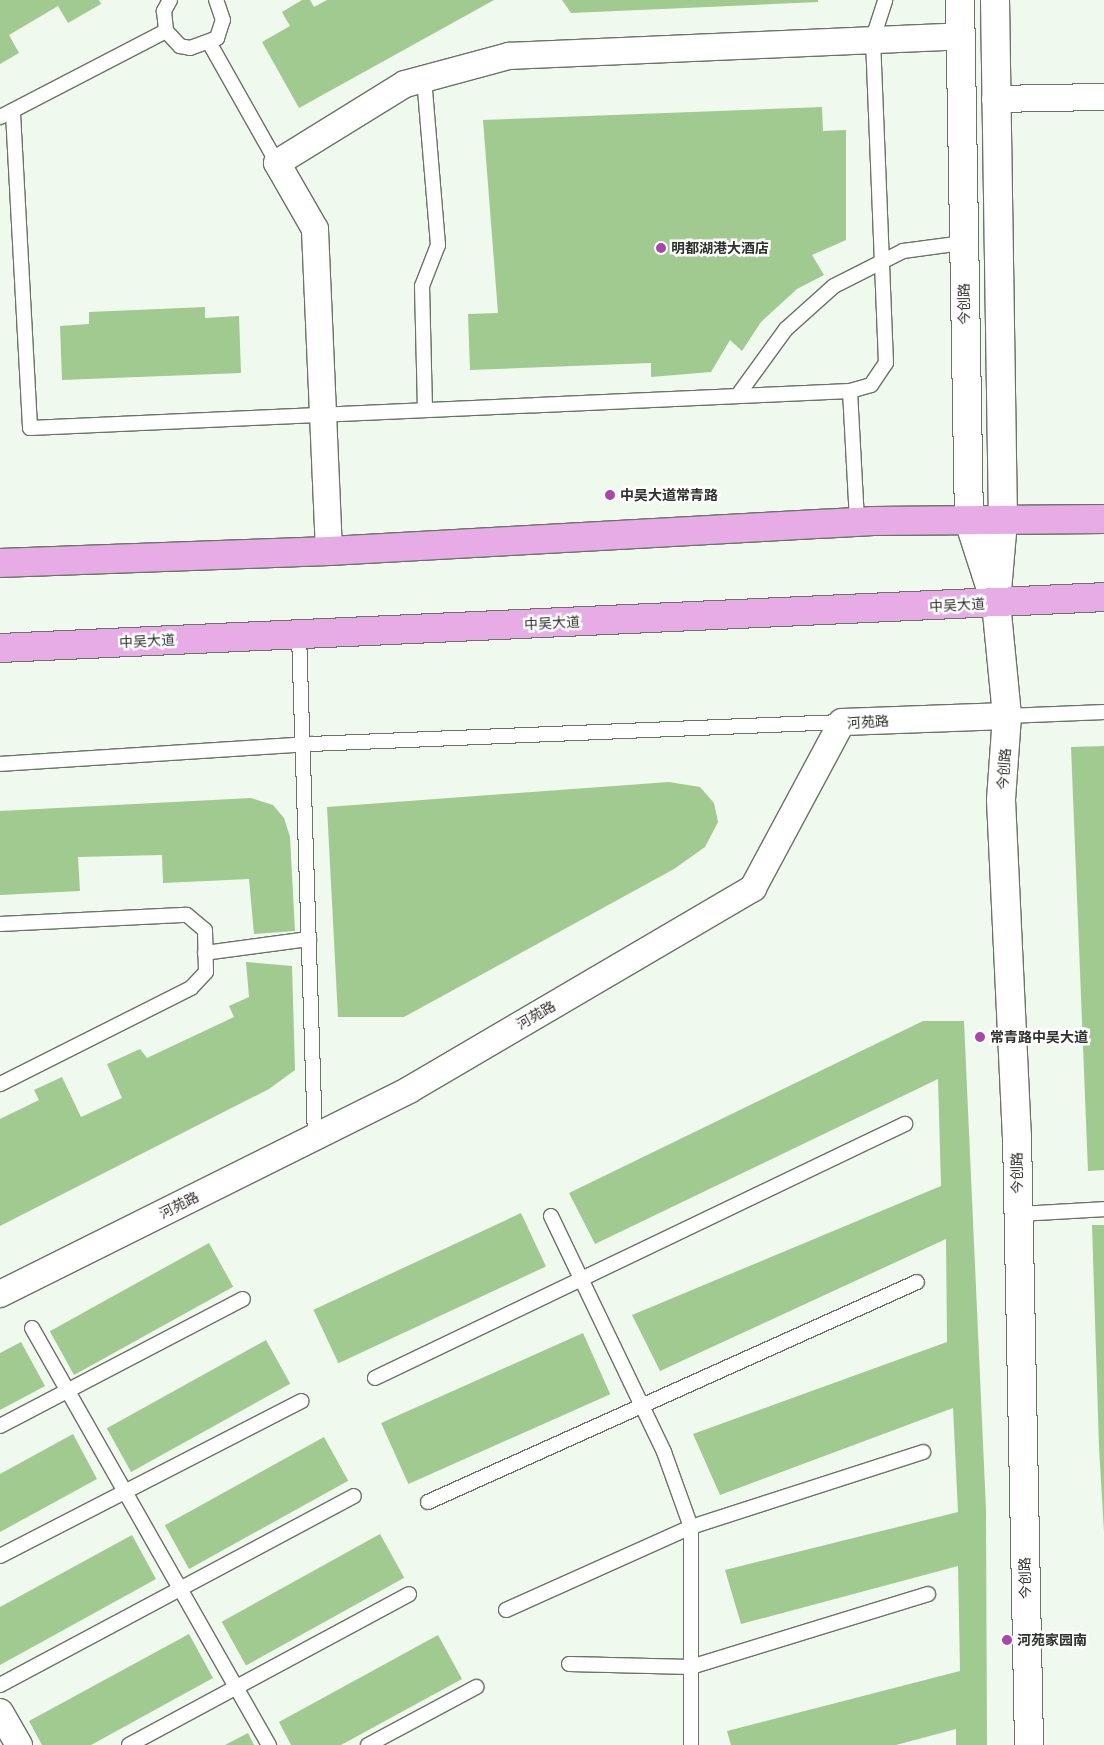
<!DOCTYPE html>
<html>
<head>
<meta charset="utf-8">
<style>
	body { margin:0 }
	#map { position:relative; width:1104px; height:1745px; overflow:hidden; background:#f0f9ed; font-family:"Golos Text","Noto Sans SC",sans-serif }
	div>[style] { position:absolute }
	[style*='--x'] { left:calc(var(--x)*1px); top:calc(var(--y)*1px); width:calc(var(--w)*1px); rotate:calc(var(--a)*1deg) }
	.building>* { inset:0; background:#a0ca8f; transform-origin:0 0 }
	.roads { filter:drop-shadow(1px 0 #6b7368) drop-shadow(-1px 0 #6b7368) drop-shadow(0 1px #6b7368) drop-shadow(0 -1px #6b7368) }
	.lane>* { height:14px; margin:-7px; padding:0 7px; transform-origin:7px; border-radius:7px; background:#fff }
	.street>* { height:26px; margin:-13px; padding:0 13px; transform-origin:13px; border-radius:13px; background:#fff }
	.secondary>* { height:28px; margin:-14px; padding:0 14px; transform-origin:14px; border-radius:14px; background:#fff }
	.primary>* { height:28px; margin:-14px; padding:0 14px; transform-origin:14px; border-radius:14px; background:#e7abe5 }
	.dots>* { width:14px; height:14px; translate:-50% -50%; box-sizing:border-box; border:2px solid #fff; border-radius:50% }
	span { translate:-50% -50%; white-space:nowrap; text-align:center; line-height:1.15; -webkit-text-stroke:5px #fff; paint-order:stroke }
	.poi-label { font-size:14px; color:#2e312c; font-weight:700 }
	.left { translate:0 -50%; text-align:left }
	.street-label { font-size:14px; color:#2e312c }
</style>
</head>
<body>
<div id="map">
	<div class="building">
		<div style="clip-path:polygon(0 0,99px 0,101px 4px,68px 23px,58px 6px,9px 35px,19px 53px,0 64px)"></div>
		<div style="clip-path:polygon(302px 0,310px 0,314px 7px,327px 0,494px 0,299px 108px,262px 42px,290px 26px,282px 12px)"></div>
		<div style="clip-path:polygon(562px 0,818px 0,818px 2px,571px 13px)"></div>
		<div style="clip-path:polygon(822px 107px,823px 131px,846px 130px,846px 240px,812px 255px,824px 275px,797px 289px,761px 322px,742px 351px,730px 340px,711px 372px,651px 377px,651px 363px,470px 370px,468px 314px,498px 313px,483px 120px)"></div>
		<div style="clip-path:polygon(205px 307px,205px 318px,239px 316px,241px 373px,62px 380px,60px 326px,89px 324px,89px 312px)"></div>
		<div style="clip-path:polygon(1104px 746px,1104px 1170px,1088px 1171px,1071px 747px)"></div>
		<div style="clip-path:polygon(669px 782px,700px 787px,714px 803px,718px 822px,705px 847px,674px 869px,404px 1017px,338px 1017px,327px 807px)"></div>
		<div style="clip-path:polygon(251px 798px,273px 805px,284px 818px,290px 837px,295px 931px,254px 934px,249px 879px,163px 883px,162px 855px,78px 857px,80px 891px,0 895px,0 811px)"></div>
		<div style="clip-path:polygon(246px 962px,292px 966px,295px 1070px,269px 1089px,0 1226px,0 1119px,39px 1100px,34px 1090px,62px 1077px,81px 1117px,122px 1098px,107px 1064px,140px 1049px,147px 1058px,234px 1017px,229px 1006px,249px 997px)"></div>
		<div style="clip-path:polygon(923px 1021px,964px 1021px,986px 1510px,987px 1745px,956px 1745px,956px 1729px,896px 1745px,731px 1745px,727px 1731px,960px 1671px,958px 1566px,741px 1624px,725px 1570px,958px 1512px,953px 1408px,720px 1495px,693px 1434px,947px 1342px,946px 1239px,660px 1371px,632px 1315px,941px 1186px,938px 1079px,595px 1244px,569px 1193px)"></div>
		<div style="left:521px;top:1213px;width:59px;height:229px;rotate:65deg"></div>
		<div style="clip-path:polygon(1092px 1225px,1104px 1225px,1104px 1532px,1099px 1447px)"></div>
		<div style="left:209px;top:1243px;width:50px;height:182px;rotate:61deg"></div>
		<div style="left:583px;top:1333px;width:67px;height:221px;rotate:66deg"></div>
		<div style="left:266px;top:1340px;width:50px;height:182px;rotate:61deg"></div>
		<div style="clip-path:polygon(21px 1342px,45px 1386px,0 1410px,0 1353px)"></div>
		<div style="clip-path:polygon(73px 1434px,97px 1479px,0 1532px,0 1474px)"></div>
		<div style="left:324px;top:1437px;width:50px;height:182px;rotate:61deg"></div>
		<div style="left:380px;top:1534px;width:50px;height:181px;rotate:61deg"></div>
		<div style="clip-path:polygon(132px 1535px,156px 1579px,0 1665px,0 1607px)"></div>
		<div style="clip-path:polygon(189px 1634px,213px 1678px,91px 1745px,42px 1745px,29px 1721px)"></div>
		<div style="clip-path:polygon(438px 1635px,462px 1679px,341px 1745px,291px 1745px,279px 1722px)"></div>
		<div style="clip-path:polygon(248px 1733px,254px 1745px,225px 1745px)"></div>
	</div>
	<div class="roads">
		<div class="lane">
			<div style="--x:170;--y:0;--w:13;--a:119"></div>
			<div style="--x:164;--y:11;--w:20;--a:84"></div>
			<div style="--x:166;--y:31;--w:21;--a:47"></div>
			<div style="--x:180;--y:46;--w:10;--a:11"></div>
			<div style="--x:190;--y:48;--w:29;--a:-20"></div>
			<div style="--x:217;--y:38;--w:19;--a:-72"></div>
			<div style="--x:223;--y:20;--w:21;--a:-109"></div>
			<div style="--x:210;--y:44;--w:137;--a:60.6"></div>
			<div style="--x:424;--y:78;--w:168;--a:85.2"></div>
			<div style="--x:438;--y:245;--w:44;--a:111.3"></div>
			<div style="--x:422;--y:286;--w:122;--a:88.6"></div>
			<div style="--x:13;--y:113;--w:315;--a:86.9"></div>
			<div style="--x:30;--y:428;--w:821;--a:-2.58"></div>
			<div style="--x:850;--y:391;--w:22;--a:-16"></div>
			<div style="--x:871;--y:385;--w:27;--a:-56"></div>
			<div style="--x:886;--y:363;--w:325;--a:-92.3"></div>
			<div style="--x:873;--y:38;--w:40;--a:-72"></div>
			<div style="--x:0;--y:117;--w:187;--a:-27.4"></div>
			<div style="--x:850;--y:391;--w:131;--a:86.9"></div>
			<div style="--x:738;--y:395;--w:82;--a:-54"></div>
			<div style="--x:786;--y:329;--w:64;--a:-41.9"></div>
			<div style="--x:834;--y:286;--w:77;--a:-26.9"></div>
			<div style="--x:903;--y:251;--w:61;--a:-7.6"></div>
			<div style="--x:299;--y:634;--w:503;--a:88.18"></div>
			<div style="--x:1007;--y:716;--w:97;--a:-2.4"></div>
			<div style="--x:0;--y:764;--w:311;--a:-3.7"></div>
			<div style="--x:310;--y:744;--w:532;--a:-2.37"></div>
			<div style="--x:0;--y:924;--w:187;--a:-2.8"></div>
			<div style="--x:187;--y:915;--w:23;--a:40"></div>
			<div style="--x:205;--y:930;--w:42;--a:88.6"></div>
			<div style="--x:206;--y:972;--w:22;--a:133"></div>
			<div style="--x:191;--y:988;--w:214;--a:153.3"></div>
			<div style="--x:205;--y:953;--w:105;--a:-7.7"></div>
			<div style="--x:1018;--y:1214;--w:86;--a:-3.3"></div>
			<div style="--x:551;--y:1216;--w:262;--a:64.4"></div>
			<div style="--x:664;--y:1452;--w:80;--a:70.2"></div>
			<div style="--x:691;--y:1527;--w:218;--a:90"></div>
			<div style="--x:32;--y:1328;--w:480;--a:60.4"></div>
			<div style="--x:375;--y:1378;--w:588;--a:-25.61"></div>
			<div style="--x:0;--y:1426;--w:274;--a:-27.6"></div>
			<div style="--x:428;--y:1502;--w:536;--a:-24.22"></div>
			<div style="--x:0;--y:1556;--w:339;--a:-27.2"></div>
			<div style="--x:506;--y:1610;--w:203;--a:-24.2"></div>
			<div style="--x:691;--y:1527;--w:244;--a:-17.9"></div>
			<div style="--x:569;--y:1664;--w:122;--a:1.4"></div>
			<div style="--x:691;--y:1667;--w:248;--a:-17.1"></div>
			<div style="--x:0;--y:1685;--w:401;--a:-28.1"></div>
			<div style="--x:129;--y:1745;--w:318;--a:-28.3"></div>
			<div style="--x:368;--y:1745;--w:123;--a:-28.2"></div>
		</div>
		<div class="street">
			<div style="--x:995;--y:99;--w:109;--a:-1.1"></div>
			<div style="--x:329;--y:551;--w:322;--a:-92.5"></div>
			<div style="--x:315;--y:229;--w:76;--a:-119.9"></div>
			<div style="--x:277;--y:163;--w:150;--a:-31.7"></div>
			<div style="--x:405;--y:84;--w:108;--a:-15.1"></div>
			<div style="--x:509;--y:56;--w:452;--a:-2.5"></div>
			<div style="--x:0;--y:1294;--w:457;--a:-26.5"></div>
			<div style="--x:409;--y:1090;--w:399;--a:-30.4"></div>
			<div style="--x:753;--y:888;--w:188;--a:-61.8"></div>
			<div style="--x:842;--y:722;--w:165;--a:-2.1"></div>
			<div style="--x:0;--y:1712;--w:38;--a:60"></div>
		</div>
		<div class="secondary">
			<div style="--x:960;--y:0;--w:521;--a:89.01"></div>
			<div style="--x:969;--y:521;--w:75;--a:72.1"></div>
			<div style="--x:995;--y:0;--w:521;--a:89.12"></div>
			<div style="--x:1003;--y:521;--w:82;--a:94.9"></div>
			<div style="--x:996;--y:603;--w:114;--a:84.4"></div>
			<div style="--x:1007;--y:716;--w:84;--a:94.1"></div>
			<div style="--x:1001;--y:800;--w:336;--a:87.3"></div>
			<div style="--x:1017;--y:1136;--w:609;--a:88.87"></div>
		</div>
		<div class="primary">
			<div style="--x:0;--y:563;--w:329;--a:-2.1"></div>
			<div style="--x:329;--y:551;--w:545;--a:-3.16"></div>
			<div style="--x:873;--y:521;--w:231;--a:-0.5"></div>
			<div style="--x:0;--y:648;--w:1105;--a:-2.64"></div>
		</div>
	</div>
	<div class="dots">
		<div style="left:661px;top:248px;background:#ab45a9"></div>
		<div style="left:610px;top:495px;background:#ab45a9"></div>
		<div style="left:980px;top:1037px;background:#ab45a9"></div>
		<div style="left:1007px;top:1640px;background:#ab45a9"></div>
	</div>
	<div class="poi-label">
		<span class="left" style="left:671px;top:248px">明都湖港大酒店</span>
		<span class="left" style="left:620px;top:495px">中吴大道常青路</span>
		<span class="left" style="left:990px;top:1037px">常青路中吴大道</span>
		<span class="left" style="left:1017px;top:1640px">河苑家园南</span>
	</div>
	<div class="street-label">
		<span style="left:964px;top:304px;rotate:-91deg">今创路</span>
		<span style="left:957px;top:605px;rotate:-3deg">中吴大道</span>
		<span style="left:552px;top:623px;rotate:-3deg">中吴大道</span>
		<span style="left:147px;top:641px;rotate:-3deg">中吴大道</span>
		<span style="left:868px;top:722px;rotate:-4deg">河苑路</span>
		<span style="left:1004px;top:769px;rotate:-86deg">今创路</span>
		<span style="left:536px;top:1015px;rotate:-30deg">河苑路</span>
		<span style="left:1017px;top:1173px;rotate:-91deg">今创路</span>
		<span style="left:179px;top:1205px;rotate:-27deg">河苑路</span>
		<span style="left:1025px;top:1578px;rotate:-91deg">今创路</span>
	</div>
</div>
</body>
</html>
